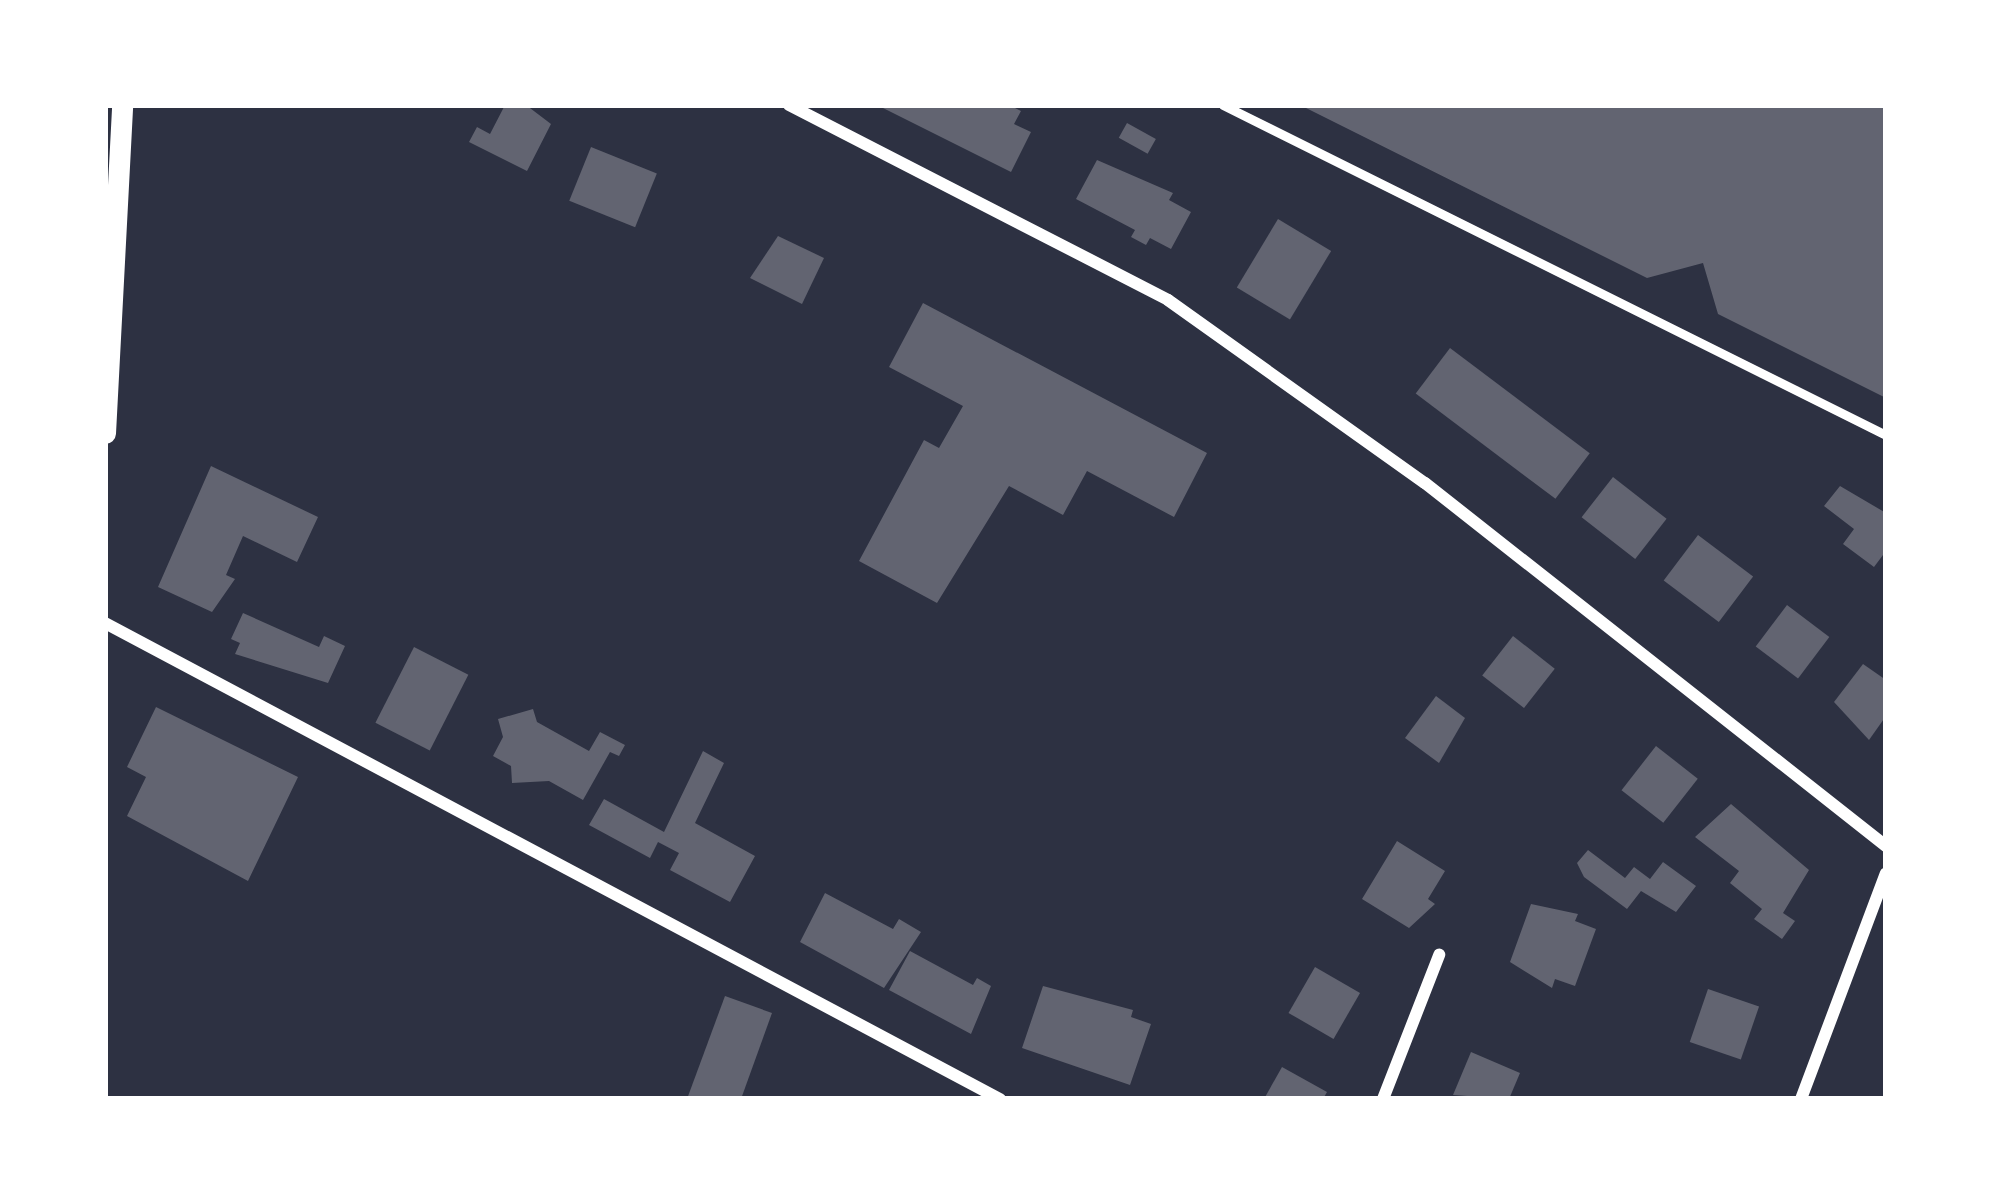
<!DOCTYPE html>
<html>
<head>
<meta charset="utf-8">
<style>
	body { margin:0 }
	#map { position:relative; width:1991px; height:1204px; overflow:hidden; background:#2d3142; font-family:Bitter,serif }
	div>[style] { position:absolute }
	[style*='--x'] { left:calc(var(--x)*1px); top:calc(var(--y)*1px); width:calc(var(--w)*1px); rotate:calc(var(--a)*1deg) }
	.building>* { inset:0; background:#626471; transform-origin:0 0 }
	.service>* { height:9px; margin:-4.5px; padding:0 4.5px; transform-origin:4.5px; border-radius:4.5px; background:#fff }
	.minor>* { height:12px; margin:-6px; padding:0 6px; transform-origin:6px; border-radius:6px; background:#fff }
	.tertiary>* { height:21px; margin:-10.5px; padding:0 10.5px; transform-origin:10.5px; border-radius:10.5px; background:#fff }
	span { translate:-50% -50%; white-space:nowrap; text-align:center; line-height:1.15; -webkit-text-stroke:9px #fff; paint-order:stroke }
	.frame { position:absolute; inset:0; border:108px solid #fff; pointer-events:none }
</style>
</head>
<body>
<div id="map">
	<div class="building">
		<div style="clip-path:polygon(505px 105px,526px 105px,551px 124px,527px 171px,469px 142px,477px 127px,490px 134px)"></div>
		<div style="clip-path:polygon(877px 105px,1009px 105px,1021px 111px,1014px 124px,1031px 132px,1011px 172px)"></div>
		<div style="clip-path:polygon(1300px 105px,1886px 105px,1886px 398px,1718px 314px,1703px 263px,1647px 278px)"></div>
		<div style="left:1127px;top:123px;width:33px;height:17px;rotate:29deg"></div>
		<div style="left:591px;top:147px;width:71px;height:58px;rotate:22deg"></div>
		<div style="clip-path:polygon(1097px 160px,1173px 193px,1169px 200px,1191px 212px,1171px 249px,1150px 238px,1146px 245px,1131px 237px,1135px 230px,1076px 199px)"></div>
		<div style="left:1278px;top:219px;width:62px;height:80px;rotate:31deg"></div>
		<div style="clip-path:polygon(778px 236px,824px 258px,802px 304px,750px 278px)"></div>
		<div style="clip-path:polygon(923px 303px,1207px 453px,1174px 517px,1087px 471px,1063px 515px,1009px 486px,937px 603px,859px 561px,924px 440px,939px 448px,963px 406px,889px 367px)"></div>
		<div style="left:1450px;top:348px;width:175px;height:57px;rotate:37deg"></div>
		<div style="clip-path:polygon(211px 466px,318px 517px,297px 562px,243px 536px,226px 575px,235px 579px,212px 612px,158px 587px)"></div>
		<div style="left:1613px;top:477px;width:68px;height:51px;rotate:38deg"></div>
		<div style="clip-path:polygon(1840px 486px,1886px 513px,1886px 551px,1874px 567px,1843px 544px,1854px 529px,1824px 506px)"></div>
		<div style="left:1698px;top:535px;width:69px;height:57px;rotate:37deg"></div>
		<div style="left:1787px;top:605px;width:53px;height:52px;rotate:37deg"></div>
		<div style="clip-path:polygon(243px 613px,319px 647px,324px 636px,345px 646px,328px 683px,235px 654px,240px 643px,231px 639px)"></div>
		<div style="left:1513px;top:636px;width:53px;height:50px;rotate:38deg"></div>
		<div style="left:414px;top:647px;width:61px;height:85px;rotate:27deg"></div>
		<div style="clip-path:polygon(1863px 664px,1886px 680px,1886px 716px,1869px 740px,1834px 702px)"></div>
		<div style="clip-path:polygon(1436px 696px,1465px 718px,1439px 763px,1405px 738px)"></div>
		<div style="clip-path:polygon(156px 707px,298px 777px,248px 881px,127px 816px,146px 777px,127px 767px)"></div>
		<div style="clip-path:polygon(533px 709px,537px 722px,589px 751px,600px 732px,625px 745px,619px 756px,610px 752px,583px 800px,549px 781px,512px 783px,511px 766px,493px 756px,503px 737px,498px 719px)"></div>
		<div style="left:1656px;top:746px;width:53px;height:56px;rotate:38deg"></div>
		<div style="clip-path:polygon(703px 751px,724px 763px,695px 823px,755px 856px,730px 902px,670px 870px,679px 853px,658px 842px,650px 858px,589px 825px,604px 799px,664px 832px)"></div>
		<div style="clip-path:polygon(1731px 804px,1809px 870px,1783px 913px,1795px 921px,1782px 939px,1754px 919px,1762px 909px,1730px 883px,1739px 871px,1695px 837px)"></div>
		<div style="clip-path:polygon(1397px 841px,1445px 871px,1428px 899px,1435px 904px,1409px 928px,1362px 899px)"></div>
		<div style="clip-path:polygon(1588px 850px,1625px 878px,1634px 867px,1650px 879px,1663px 862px,1696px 886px,1676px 912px,1641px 891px,1627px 909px,1584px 877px,1577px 863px)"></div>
		<div style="clip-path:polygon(825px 893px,893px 929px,899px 919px,921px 932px,884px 988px,800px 942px)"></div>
		<div style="clip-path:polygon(1531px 904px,1578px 914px,1575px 921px,1596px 929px,1575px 986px,1555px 979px,1552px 988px,1510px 962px)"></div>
		<div style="clip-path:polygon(910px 951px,973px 985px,977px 978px,991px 986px,971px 1034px,889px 990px)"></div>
		<div style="left:1315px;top:967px;width:52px;height:53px;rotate:30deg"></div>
		<div style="clip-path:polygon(1043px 986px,1133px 1010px,1131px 1017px,1151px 1024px,1130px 1085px,1022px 1048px)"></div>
		<div style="left:1708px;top:989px;width:54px;height:56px;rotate:19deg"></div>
		<div style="clip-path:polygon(725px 996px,772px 1013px,741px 1099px,687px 1099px)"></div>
		<div style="clip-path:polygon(1471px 1052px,1520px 1073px,1509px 1099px,1453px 1095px)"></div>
		<div style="clip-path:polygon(1282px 1067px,1327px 1092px,1323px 1099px,1264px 1099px)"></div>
	</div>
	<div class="service">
		<div style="--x:1223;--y:105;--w:741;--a:26.46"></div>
	</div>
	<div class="minor">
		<div style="--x:789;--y:105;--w:426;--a:27.2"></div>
		<div style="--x:1168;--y:300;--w:315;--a:35.5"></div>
		<div style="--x:1425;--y:483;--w:587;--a:38.22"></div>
		<div style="--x:105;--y:623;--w:1014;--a:28.01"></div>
		<div style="--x:1383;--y:1099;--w:155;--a:-68.7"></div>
		<div style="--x:1801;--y:1099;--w:241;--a:-69.4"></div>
	</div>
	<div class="tertiary">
		<div style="--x:105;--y:433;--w:328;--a:-87"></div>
	</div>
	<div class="frame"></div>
</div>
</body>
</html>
